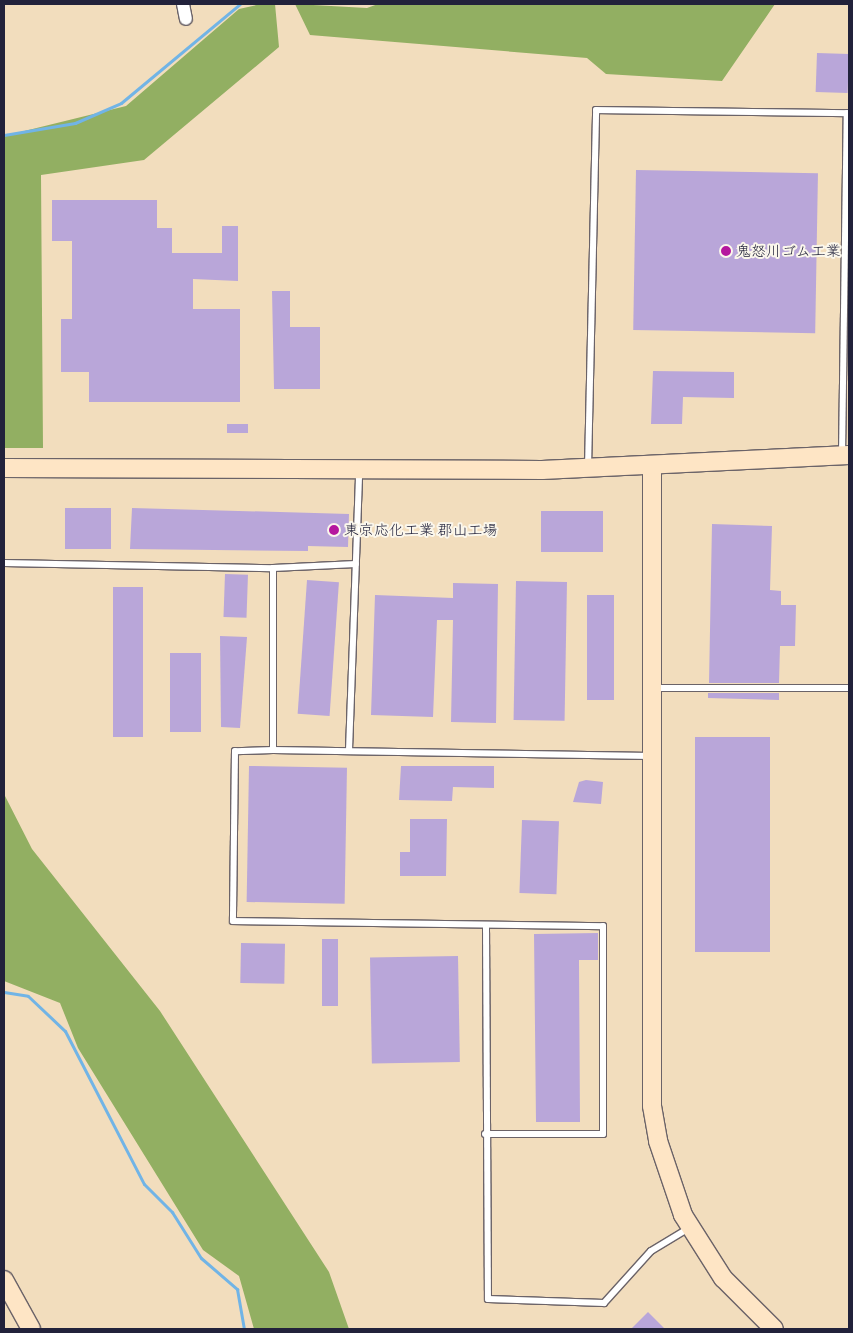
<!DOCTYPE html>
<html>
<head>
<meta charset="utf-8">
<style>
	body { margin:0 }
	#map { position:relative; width:853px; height:1333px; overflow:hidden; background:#f2ddbd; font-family:"Patrick Hand","Klee One",sans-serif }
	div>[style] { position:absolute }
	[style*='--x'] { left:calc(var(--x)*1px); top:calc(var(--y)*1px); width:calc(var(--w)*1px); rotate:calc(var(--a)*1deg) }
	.forest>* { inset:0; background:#92af62 }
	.stream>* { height:3px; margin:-1.5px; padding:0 1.5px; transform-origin:1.5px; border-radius:1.5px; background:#71b4e6 }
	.building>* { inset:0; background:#b9a6d9; transform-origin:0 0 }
	.roads { filter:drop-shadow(1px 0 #6b6368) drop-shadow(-1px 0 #6b6368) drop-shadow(0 1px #6b6368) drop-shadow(0 -1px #6b6368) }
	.lane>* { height:6px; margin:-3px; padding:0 3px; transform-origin:3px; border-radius:3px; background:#fff }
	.street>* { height:12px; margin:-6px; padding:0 6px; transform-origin:6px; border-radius:6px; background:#fff }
	.secondary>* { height:18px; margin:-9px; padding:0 9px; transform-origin:9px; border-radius:9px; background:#fee5c5 }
	.dots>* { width:14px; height:14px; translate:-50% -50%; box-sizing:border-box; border:2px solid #fbf7ec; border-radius:50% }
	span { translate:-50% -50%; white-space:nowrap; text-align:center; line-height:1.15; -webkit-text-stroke:4px #fbf7ec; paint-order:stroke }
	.poi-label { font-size:15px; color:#22223b }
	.left { translate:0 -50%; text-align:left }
	.frame { position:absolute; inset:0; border:5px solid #22223b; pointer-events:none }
</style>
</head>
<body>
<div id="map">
	<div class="forest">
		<div style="clip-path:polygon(261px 4px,275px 4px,279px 47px,144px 160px,41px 175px,43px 448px,4px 448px,4px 136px,126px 106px,239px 9px)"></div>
		<div style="clip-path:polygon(295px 4px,367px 8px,378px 4px,775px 4px,722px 81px,606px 74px,587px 58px,310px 35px)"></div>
		<div style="clip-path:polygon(4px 794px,32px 849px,160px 1011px,329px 1272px,349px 1329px,254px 1329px,239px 1276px,203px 1250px,78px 1048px,60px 1003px,4px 981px)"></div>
	</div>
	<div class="stream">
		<div style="--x:4;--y:135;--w:72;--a:-9.6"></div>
		<div style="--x:75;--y:123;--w:50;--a:-23.5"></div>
		<div style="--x:121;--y:103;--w:155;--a:-39.8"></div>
		<div style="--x:4;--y:992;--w:24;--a:9"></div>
		<div style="--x:28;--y:996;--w:51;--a:43.4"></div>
		<div style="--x:65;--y:1031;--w:172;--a:62.7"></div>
		<div style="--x:144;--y:1184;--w:40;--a:45"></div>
		<div style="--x:172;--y:1212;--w:54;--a:57.8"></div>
		<div style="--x:201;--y:1258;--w:48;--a:40.7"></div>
		<div style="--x:237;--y:1289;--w:41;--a:80.1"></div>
	</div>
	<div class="building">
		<div style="left:817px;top:53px;width:32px;height:39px;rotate:2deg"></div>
		<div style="left:636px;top:170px;width:182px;height:160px;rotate:1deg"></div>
		<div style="clip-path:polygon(52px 200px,157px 200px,157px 228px,172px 228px,172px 253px,222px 253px,222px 226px,238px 226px,238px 281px,193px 279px,193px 309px,240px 309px,240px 402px,89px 402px,89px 372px,61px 372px,61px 319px,72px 319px,72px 241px,52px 241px)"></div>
		<div style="clip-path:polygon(272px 291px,290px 291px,290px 327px,320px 327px,320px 389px,274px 389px)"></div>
		<div style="clip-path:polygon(653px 371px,734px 372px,734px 398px,683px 397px,682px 424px,651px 424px)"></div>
		<div style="left:227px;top:424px;width:21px;height:9px"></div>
		<div style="left:65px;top:508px;width:46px;height:41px"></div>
		<div style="clip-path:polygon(132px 508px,349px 514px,348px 547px,308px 546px,308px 551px,130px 549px)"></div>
		<div style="left:541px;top:511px;width:62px;height:41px"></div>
		<div style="clip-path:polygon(712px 524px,772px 526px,770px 590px,781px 591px,781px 605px,796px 605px,795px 646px,780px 646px,779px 683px,709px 683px)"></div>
		<div style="left:225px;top:574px;width:23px;height:43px;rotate:2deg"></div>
		<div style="left:307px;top:580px;width:32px;height:134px;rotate:4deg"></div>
		<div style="left:516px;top:581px;width:51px;height:139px;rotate:1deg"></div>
		<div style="clip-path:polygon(453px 583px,498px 584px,496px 723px,451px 722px,453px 620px,437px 620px,433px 717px,371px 715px,375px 595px,453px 598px)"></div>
		<div style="left:113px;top:587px;width:30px;height:150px"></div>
		<div style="left:587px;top:595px;width:27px;height:105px"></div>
		<div style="clip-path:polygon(220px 636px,247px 637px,240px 728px,221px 727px)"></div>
		<div style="left:170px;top:653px;width:31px;height:79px"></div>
		<div style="clip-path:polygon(708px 693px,779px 693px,779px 700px,708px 698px)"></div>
		<div style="left:695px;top:737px;width:75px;height:215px"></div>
		<div style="left:249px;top:766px;width:98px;height:136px;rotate:1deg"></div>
		<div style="clip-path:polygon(401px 766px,494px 766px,494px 788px,453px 787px,452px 801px,399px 800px)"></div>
		<div style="clip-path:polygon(586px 780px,603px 782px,601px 804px,573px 802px,579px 782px)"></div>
		<div style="clip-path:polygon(410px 819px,447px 819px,446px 876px,400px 876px,400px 852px,410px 852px)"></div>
		<div style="left:522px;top:820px;width:37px;height:73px;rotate:2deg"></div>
		<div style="clip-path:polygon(598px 933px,598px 960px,579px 960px,580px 1122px,536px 1122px,534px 934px)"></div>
		<div style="left:322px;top:939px;width:16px;height:67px"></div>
		<div style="left:241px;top:943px;width:44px;height:40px;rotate:1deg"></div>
		<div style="left:458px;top:956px;width:106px;height:88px;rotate:89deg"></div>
		<div style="clip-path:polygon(648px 1312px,665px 1329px,631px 1329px)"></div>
	</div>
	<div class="roads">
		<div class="lane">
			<div style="--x:842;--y:454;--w:341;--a:-89.2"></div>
			<div style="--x:588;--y:468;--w:358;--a:-88.7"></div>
			<div style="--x:596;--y:110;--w:253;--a:0.7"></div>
			<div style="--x:4;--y:563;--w:269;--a:1.1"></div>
			<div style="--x:273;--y:568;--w:83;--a:-2.8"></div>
			<div style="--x:273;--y:568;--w:182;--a:90"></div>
			<div style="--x:273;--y:750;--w:378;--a:0.9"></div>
			<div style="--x:653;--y:688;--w:196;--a:0"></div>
			<div style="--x:273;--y:750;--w:38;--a:178"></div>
			<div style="--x:235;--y:751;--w:170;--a:90.7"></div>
			<div style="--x:233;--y:921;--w:370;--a:0.8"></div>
			<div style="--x:603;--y:926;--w:208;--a:90"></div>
			<div style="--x:603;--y:1134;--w:118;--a:180"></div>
			<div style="--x:349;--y:750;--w:278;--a:-87.9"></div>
			<div style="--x:486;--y:926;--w:373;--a:89.7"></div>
			<div style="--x:488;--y:1299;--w:116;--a:2"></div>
			<div style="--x:604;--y:1303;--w:70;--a:-47.9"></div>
			<div style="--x:651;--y:1251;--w:44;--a:-31.2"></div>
		</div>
		<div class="street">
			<div style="--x:183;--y:4;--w:15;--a:79"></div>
		</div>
		<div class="secondary">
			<div style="--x:652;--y:467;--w:639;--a:90"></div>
			<div style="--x:652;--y:1106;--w:36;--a:80"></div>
			<div style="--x:658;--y:1141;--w:78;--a:71.3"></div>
			<div style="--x:683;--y:1215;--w:75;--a:57.6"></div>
			<div style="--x:723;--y:1278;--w:72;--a:45"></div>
			<div style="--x:4;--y:468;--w:538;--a:0.21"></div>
			<div style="--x:542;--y:470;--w:307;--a:-2.8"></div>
			<div style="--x:4;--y:1280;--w:56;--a:61.1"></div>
		</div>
	</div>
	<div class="dots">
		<div style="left:726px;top:251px;background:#b5179e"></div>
		<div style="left:334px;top:530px;background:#b5179e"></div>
	</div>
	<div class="poi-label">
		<span class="left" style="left:736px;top:251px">鬼怒川ゴム工業</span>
		<span class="left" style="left:344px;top:530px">東京応化工業 郡山工場</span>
	</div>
	<div class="frame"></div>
</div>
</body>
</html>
